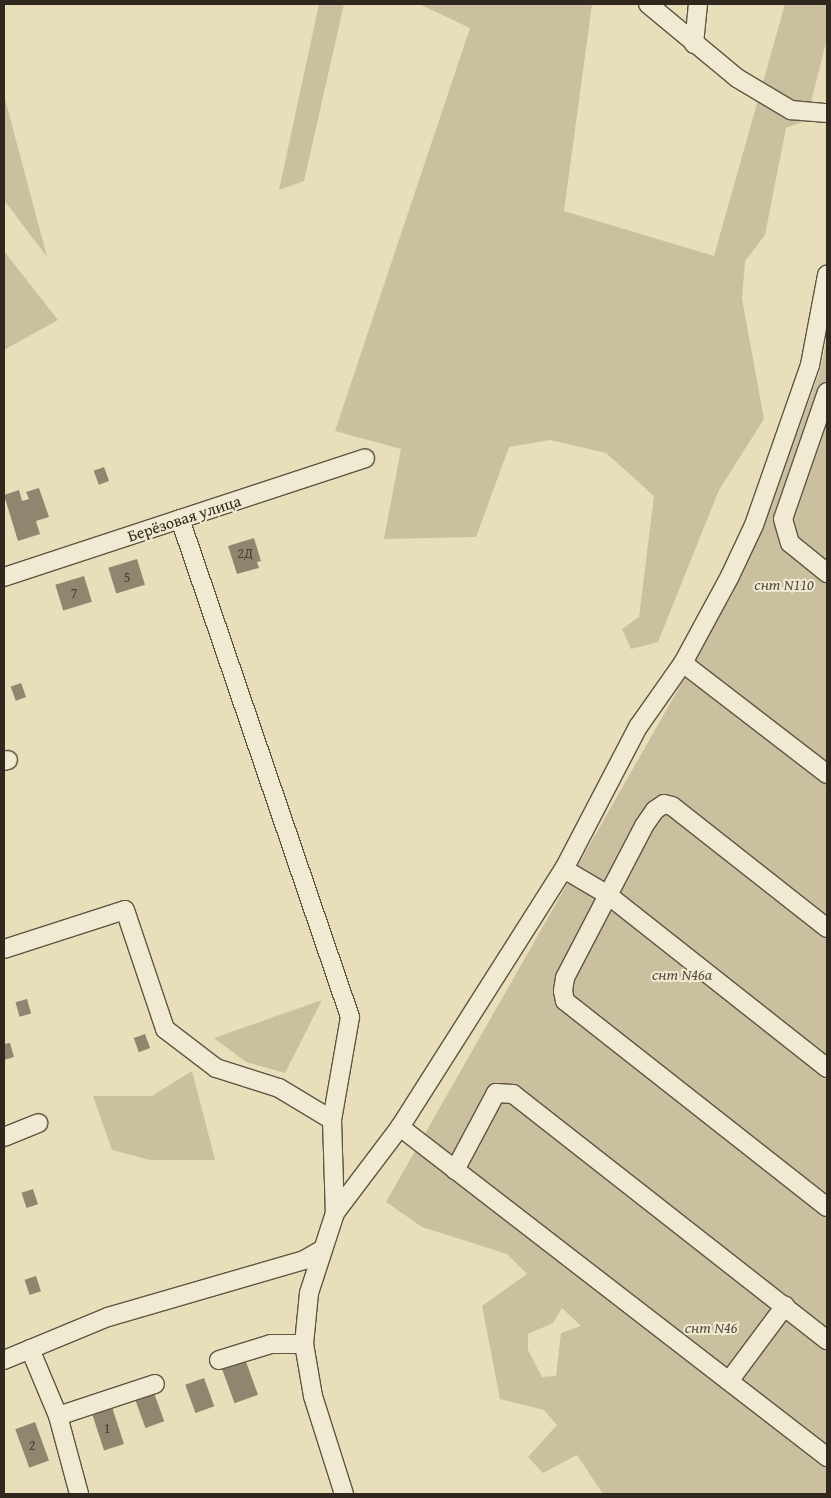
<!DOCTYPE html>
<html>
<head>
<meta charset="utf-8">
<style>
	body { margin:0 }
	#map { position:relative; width:831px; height:1498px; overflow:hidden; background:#e9deba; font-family:"Gentium Book Plus",serif }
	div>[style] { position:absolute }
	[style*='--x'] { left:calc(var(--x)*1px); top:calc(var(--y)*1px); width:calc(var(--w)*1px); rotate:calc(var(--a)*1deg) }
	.green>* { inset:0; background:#cabf9f }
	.building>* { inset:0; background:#90866f; transform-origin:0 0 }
	.roads { filter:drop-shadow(1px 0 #5e5545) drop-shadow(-1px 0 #5e5545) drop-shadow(0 1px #5e5545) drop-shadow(0 -1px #5e5545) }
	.minor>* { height:18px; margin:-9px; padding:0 9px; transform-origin:9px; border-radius:9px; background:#f1ead2 }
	span { translate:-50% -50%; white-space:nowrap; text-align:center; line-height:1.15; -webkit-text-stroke:4px #f1ead2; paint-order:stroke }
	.number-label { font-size:14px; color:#483f32 }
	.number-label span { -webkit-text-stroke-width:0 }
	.street-label { font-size:16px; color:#30271e }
	.park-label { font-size:16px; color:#564d3e; font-style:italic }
	.frame { position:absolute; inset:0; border:5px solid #30271e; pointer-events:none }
</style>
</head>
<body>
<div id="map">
	<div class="green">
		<div style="clip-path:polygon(319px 4px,344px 4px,304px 181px,279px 190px)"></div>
		<div style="clip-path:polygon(419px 4px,592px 4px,564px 211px,714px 256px,785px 4px,827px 4px,827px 39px,806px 121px,786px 128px,765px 235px,745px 261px,742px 299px,764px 419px,719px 490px,658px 642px,631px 649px,622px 629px,639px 617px,654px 496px,606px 453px,550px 440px,509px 447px,476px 537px,384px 539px,401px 449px,335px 431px,470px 28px)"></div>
		<div style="clip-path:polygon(4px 95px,47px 257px,4px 200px)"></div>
		<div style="clip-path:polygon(4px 251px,58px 320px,4px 350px)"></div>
		<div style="clip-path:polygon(evenodd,827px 338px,827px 1494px,603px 1494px,577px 1455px,543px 1473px,528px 1457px,557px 1425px,544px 1410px,500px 1399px,482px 1306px,527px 1274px,507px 1254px,422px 1227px,386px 1202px,688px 672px,694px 655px,731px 597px,764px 522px,820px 371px,827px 338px,562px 1308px,581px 1326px,561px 1333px,556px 1376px,542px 1377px,528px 1350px,528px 1334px,553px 1323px,562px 1308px)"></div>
		<div style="clip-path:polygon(322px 1000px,285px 1073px,246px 1062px,214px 1038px)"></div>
		<div style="clip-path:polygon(192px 1071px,215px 1160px,150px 1160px,112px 1150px,93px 1096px,152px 1096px)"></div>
	</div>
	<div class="building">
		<div style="left:104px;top:467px;width:15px;height:11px;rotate:70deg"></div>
		<div style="clip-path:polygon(39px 488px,49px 517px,36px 521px,40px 534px,18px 541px,4px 495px,19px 490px,22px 501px,29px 499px,26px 492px)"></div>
		<div style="clip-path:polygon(254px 538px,261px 561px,257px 562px,259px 568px,237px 574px,228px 546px)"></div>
		<div style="left:137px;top:559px;width:27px;height:30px;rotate:73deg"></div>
		<div style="left:84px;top:576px;width:27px;height:30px;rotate:73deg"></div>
		<div style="left:21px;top:683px;width:15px;height:11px;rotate:70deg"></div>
		<div style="left:27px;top:999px;width:15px;height:12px;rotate:74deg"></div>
		<div style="left:145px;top:1034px;width:15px;height:12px;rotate:70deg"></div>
		<div style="clip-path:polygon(10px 1043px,14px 1057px,4px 1060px,4px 1044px)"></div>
		<div style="left:33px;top:1189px;width:16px;height:12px;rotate:72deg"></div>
		<div style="left:36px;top:1276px;width:16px;height:12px;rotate:72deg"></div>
		<div style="left:245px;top:1359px;width:38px;height:25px;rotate:70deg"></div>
		<div style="left:204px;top:1378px;width:30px;height:20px;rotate:70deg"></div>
		<div style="left:154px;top:1393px;width:30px;height:20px;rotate:70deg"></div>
		<div style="left:111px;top:1404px;width:42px;height:21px;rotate:72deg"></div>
		<div style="left:35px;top:1422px;width:41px;height:21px;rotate:70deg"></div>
	</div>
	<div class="roads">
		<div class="minor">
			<div style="--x:648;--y:4;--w:116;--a:39.7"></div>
			<div style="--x:737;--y:78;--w:63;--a:30.7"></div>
			<div style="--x:791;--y:110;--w:36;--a:5"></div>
			<div style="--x:694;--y:44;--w:40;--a:-84.3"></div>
			<div style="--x:827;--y:392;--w:134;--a:109.1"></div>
			<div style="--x:783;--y:519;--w:25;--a:74"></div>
			<div style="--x:790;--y:543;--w:48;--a:39"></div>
			<div style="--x:180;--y:519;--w:526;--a:71.15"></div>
			<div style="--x:350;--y:1017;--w:105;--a:99.9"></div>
			<div style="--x:332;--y:1120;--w:93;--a:88.2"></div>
			<div style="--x:4;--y:577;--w:380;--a:-18.2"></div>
			<div style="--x:683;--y:663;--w:182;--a:37.6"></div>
			<div style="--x:4;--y:761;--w:4;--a:-14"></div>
			<div style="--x:564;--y:869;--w:51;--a:30.6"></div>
			<div style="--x:608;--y:895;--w:279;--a:38.3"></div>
			<div style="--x:827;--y:928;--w:197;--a:-141.8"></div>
			<div style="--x:672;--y:806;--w:8;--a:-166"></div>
			<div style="--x:664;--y:804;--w:11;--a:146"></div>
			<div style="--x:655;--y:810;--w:19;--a:125"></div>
			<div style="--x:644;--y:826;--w:171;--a:117.5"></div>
			<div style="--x:565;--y:978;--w:13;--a:99"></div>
			<div style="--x:563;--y:991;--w:10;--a:79"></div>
			<div style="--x:565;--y:1001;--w:333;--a:38.2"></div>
			<div style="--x:4;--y:949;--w:127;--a:-17.9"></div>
			<div style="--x:125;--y:910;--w:126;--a:71.4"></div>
			<div style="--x:165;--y:1029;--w:64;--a:37.4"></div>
			<div style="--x:216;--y:1068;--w:66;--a:17.6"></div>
			<div style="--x:279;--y:1088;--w:62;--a:31.1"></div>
			<div style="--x:400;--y:1127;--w:540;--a:37.7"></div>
			<div style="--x:4;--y:1137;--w:37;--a:-22"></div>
			<div style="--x:455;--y:1170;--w:87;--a:-62"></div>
			<div style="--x:496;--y:1093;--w:17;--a:3"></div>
			<div style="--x:513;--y:1094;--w:399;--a:38.1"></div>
			<div style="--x:30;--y:1349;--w:73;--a:67.3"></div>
			<div style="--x:58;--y:1416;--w:81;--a:74.9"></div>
			<div style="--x:4;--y:1360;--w:113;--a:-22.5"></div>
			<div style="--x:108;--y:1317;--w:204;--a:-16.2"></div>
			<div style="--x:304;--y:1260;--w:22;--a:-30"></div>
			<div style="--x:219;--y:1360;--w:54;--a:-17.1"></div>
			<div style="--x:271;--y:1344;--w:33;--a:0"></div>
			<div style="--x:729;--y:1381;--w:94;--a:-53.3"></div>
			<div style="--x:58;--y:1416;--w:102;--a:-18.3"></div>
			<div style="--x:344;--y:1494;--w:103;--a:-107.6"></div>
			<div style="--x:313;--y:1396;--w:53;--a:-99.8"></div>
			<div style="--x:304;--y:1344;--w:51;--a:-84.4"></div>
			<div style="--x:309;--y:1293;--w:84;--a:-72"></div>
			<div style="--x:335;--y:1213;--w:108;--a:-52.9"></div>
			<div style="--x:400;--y:1127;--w:306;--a:-57.6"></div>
			<div style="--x:564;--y:869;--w:160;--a:-62.5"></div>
			<div style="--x:638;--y:727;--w:78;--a:-54.9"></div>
			<div style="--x:683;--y:663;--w:99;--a:-61.6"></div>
			<div style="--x:730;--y:576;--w:56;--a:-64.8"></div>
			<div style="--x:754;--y:525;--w:170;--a:-70.7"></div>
			<div style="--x:810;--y:365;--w:92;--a:-79.3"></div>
		</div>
	</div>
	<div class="number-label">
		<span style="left:245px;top:553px">2Д</span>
		<span style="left:127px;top:577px">5</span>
		<span style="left:74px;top:593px">7</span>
		<span style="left:107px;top:1428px">1</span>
		<span style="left:32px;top:1445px">2</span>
	</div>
	<div class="street-label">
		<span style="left:184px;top:518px;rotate:-18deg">Берёзовая улица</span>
	</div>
	<div class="park-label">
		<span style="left:784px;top:584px">снт N110</span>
		<span style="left:682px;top:974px">снт N46а</span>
		<span style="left:711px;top:1327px">снт N46</span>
	</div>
	<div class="frame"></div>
</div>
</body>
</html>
